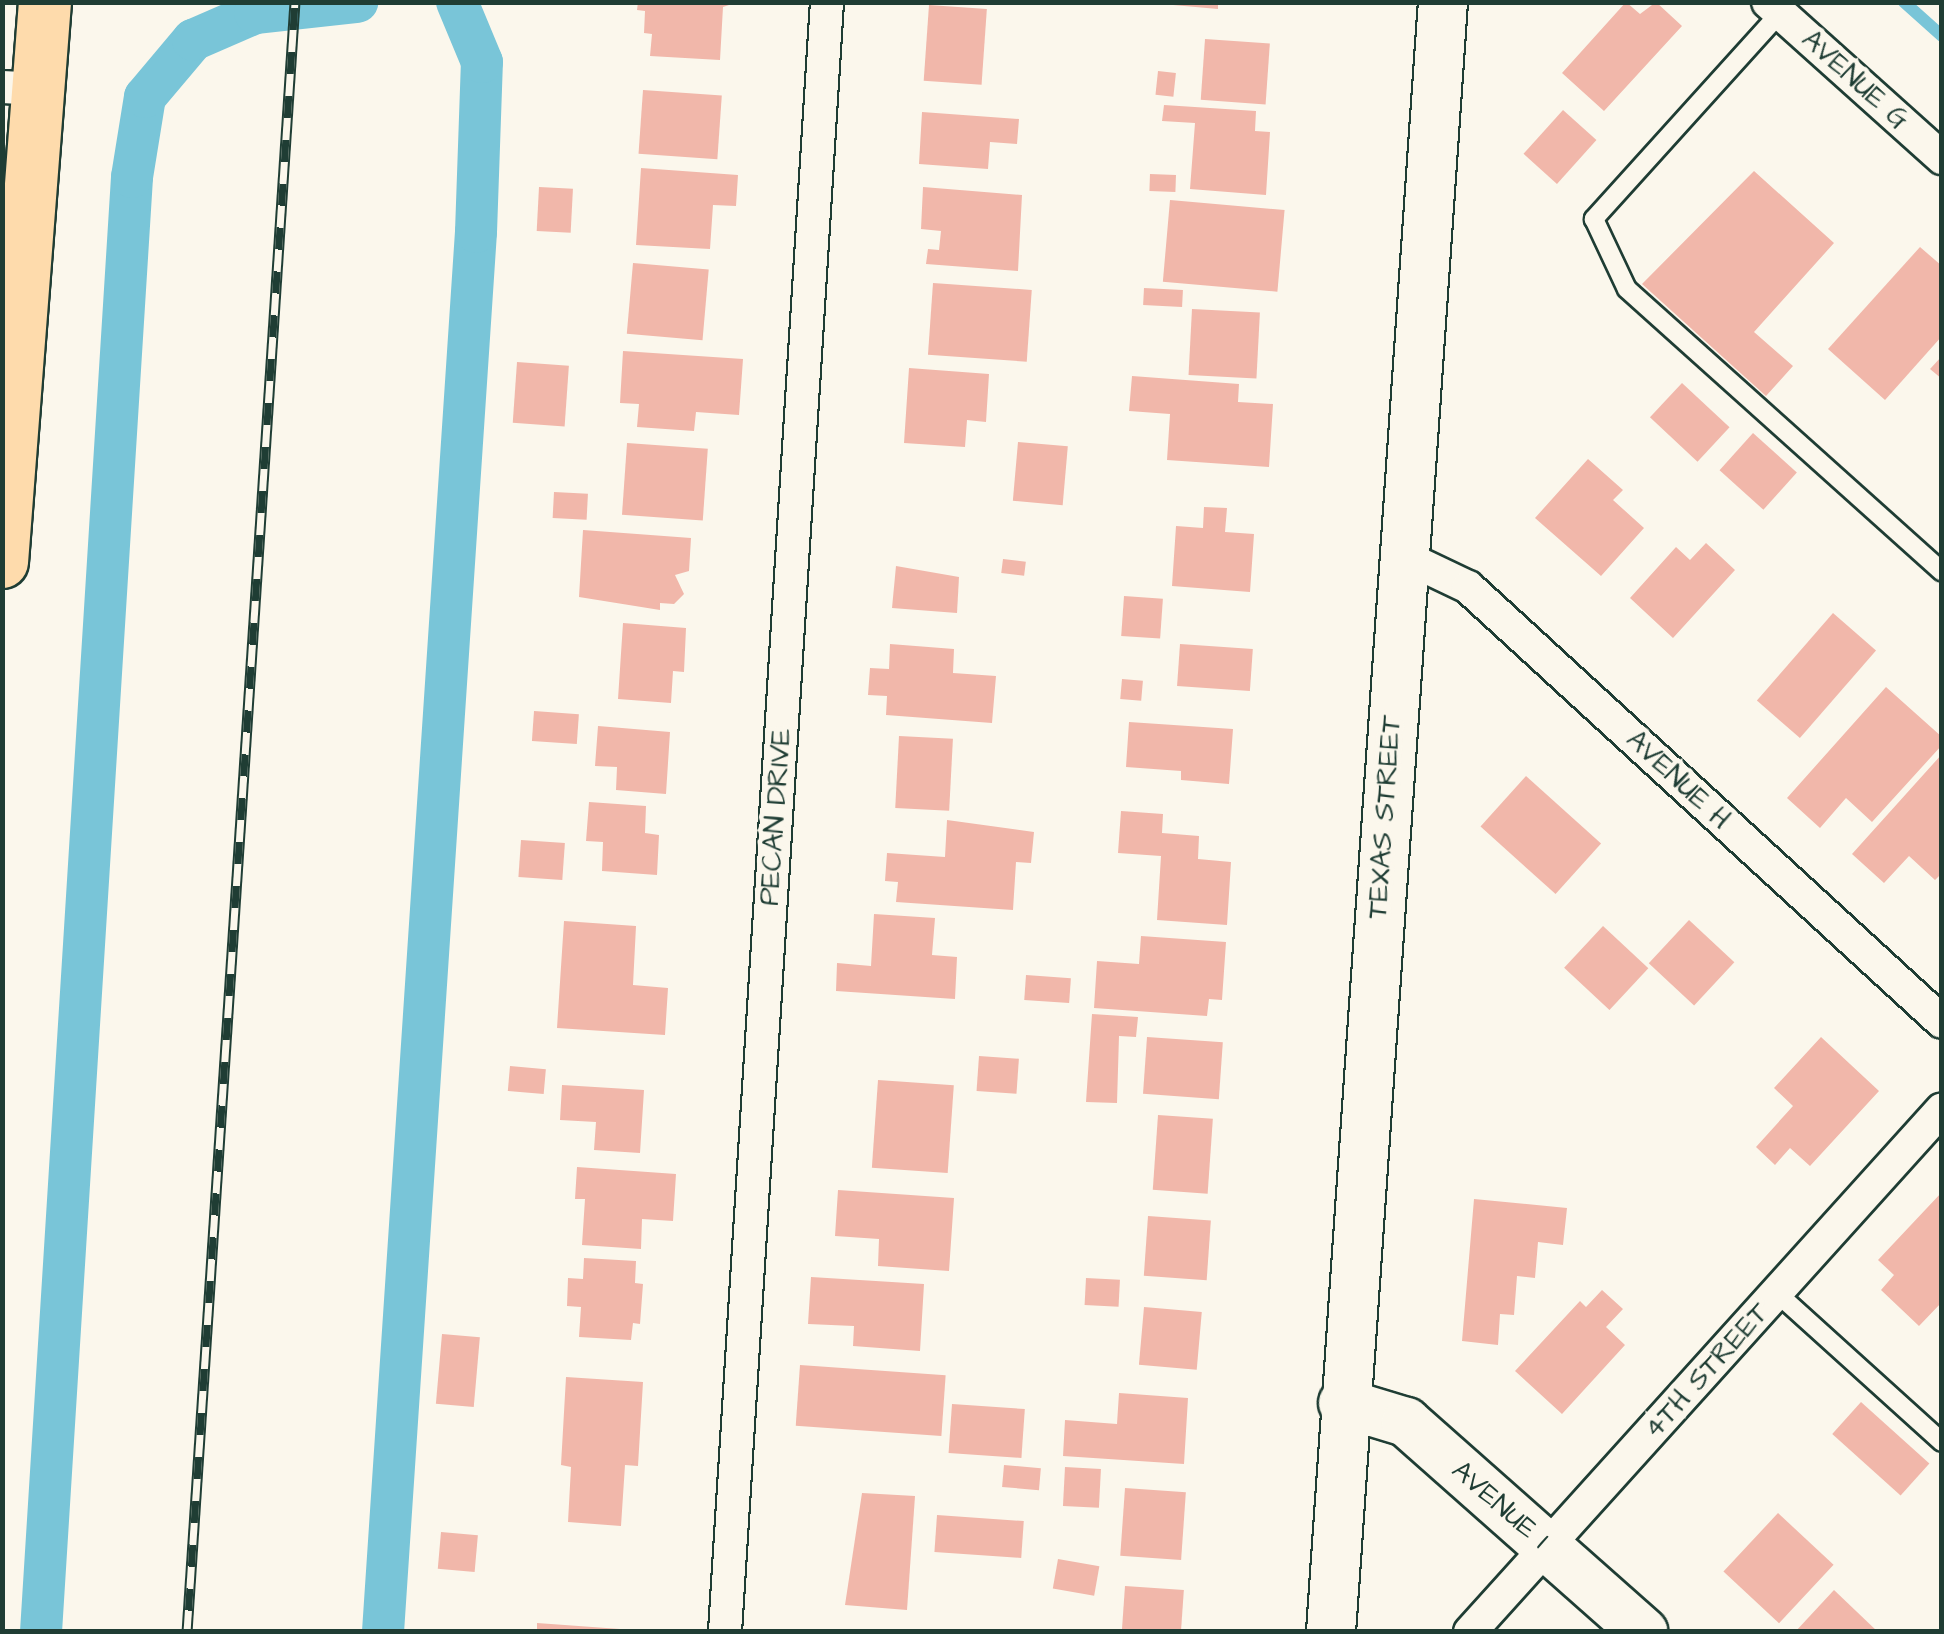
<!DOCTYPE html>
<html>
<head>
<meta charset="utf-8">
<style>
	body { margin:0 }
	#map { position:relative; width:1944px; height:1634px; overflow:hidden; background:#fbf7ec; font-family:"Architects Daughter",sans-serif }
	div>[style] { position:absolute }
	[style*='--x'] { left:calc(var(--x)*1px); top:calc(var(--y)*1px); width:calc(var(--w)*1px); rotate:calc(var(--a)*1deg) }
	.stream>* { height:12px; margin:-6px; padding:0 6px; transform-origin:6px; border-radius:6px; background:#79c5d8 }
	.canal>* { height:42px; margin:-21px; padding:0 21px; transform-origin:21px; border-radius:21px; background:#79c5d8 }
	.building>* { inset:0; background:#f1b7aa; transform-origin:0 0 }
	.roads { filter:drop-shadow(2px 0 #1f3d34) drop-shadow(-2px 0 #1f3d34) drop-shadow(0 2px #1f3d34) drop-shadow(0 -2px #1f3d34) }
	.lane>* { height:18px; margin:-9px; padding:0 9px; transform-origin:9px; border-radius:9px; background:#fbf7ec }
	.street>* { height:32px; margin:-16px; padding:0 16px; transform-origin:16px; border-radius:16px; background:#fbf7ec }
	.secondary>* { height:48px; margin:-24px; padding:0 24px; transform-origin:24px; border-radius:24px; background:#fbf7ec }
	.primary>* { height:52px; margin:-26px; padding:0 26px; transform-origin:26px; border-radius:26px; background:#fedbac }
	.rail>* { height:11px; margin-top:-5.5px; transform-origin:0; background:repeating-linear-gradient(90deg,#fbf7ec 0 22px,#1f3d34 0 44px); box-sizing:border-box; border-block:2px solid #1f3d34 }
	span { translate:-50% -50%; white-space:nowrap; text-align:center; line-height:1.15; -webkit-text-stroke:9px #fbf7ec; paint-order:stroke }
	.street-label { font-size:28px; color:#1f3d34 }
	.frame { position:absolute; inset:0; border:5px solid #1f3d34; pointer-events:none }
</style>
</head>
<body>
<div id="map">
	<div class="stream">
		<div style="--x:1904;--y:2;--w:51;--a:41.8"></div>
	</div>
	<div class="canal">
		<div style="--x:41;--y:1632;--w:1458;--a:-86.42"></div>
		<div style="--x:132;--y:177;--w:81;--a:-80.8"></div>
		<div style="--x:145;--y:97;--w:75;--a:-49.9"></div>
		<div style="--x:193;--y:40;--w:68;--a:-23.5"></div>
		<div style="--x:255;--y:13;--w:103;--a:-6.2"></div>
		<div style="--x:383;--y:1632;--w:1403;--a:-86.2"></div>
		<div style="--x:476;--y:232;--w:170;--a:-88"></div>
		<div style="--x:482;--y:62;--w:65;--a:-112.6"></div>
	</div>
	<div class="building">
		<div style="clip-path:polygon(638px 2px,738px 2px,723px 7px,720px 60px,650px 56px,652px 34px,644px 33px,645px 11px,637px 10px)"></div>
		<div style="clip-path:polygon(1173px 2px,1218px 2px,1218px 9px,1173px 5px)"></div>
		<div style="clip-path:polygon(1626px 2px,1640px 14px,1656px 2px,1682px 26px,1604px 111px,1562px 73px)"></div>
		<div style="left:929px;top:5px;width:58px;height:76px;rotate:4deg"></div>
		<div style="left:1205px;top:39px;width:65px;height:61px;rotate:4deg"></div>
		<div style="left:1158px;top:71px;width:18px;height:24px;rotate:6deg"></div>
		<div style="left:643px;top:90px;width:79px;height:64px;rotate:4deg"></div>
		<div style="clip-path:polygon(1164px 105px,1256px 111px,1255px 131px,1270px 132px,1266px 195px,1190px 189px,1195px 123px,1162px 121px)"></div>
		<div style="left:1563px;top:110px;width:45px;height:59px;rotate:42deg"></div>
		<div style="clip-path:polygon(922px 112px,1019px 119px,1017px 144px,990px 142px,988px 169px,919px 164px)"></div>
		<div style="clip-path:polygon(641px 168px,738px 175px,736px 206px,713px 205px,710px 249px,636px 245px)"></div>
		<div style="clip-path:polygon(1754px 171px,1834px 243px,1754px 332px,1793px 366px,1766px 396px,1642px 284px)"></div>
		<div style="left:1150px;top:174px;width:26px;height:17px;rotate:2deg"></div>
		<div style="left:539px;top:187px;width:34px;height:44px;rotate:3deg"></div>
		<div style="clip-path:polygon(923px 187px,1022px 195px,1018px 271px,926px 264px,928px 249px,939px 250px,941px 231px,921px 229px)"></div>
		<div style="left:1170px;top:200px;width:115px;height:82px;rotate:5deg"></div>
		<div style="clip-path:polygon(1920px 247px,1942px 266px,1942px 336px,1885px 400px,1828px 349px)"></div>
		<div style="left:633px;top:263px;width:76px;height:71px;rotate:5deg"></div>
		<div style="left:933px;top:283px;width:99px;height:72px;rotate:4deg"></div>
		<div style="left:1144px;top:288px;width:39px;height:17px;rotate:3deg"></div>
		<div style="left:1192px;top:309px;width:68px;height:66px;rotate:3deg"></div>
		<div style="clip-path:polygon(623px 351px,743px 359px,739px 415px,696px 412px,694px 431px,637px 427px,639px 404px,620px 403px)"></div>
		<div style="clip-path:polygon(1942px 356px,1942px 379px,1930px 369px)"></div>
		<div style="left:517px;top:362px;width:52px;height:61px;rotate:4deg"></div>
		<div style="clip-path:polygon(909px 368px,989px 374px,986px 422px,967px 420px,965px 447px,904px 443px)"></div>
		<div style="clip-path:polygon(1132px 376px,1239px 384px,1238px 402px,1273px 404px,1269px 467px,1167px 460px,1170px 414px,1129px 411px)"></div>
		<div style="left:1682px;top:383px;width:65px;height:47px;rotate:43deg"></div>
		<div style="left:1753px;top:433px;width:59px;height:50px;rotate:42deg"></div>
		<div style="left:1018px;top:442px;width:50px;height:59px;rotate:5deg"></div>
		<div style="left:627px;top:443px;width:81px;height:72px;rotate:4deg"></div>
		<div style="clip-path:polygon(1588px 459px,1623px 490px,1613px 500px,1644px 528px,1601px 576px,1535px 518px)"></div>
		<div style="left:554px;top:492px;width:34px;height:26px;rotate:3deg"></div>
		<div style="clip-path:polygon(1204px 507px,1227px 508px,1225px 532px,1254px 534px,1250px 592px,1172px 586px,1176px 526px,1203px 528px)"></div>
		<div style="clip-path:polygon(583px 530px,691px 538px,689px 571px,675px 575px,684px 594px,674px 604px,660px 603px,660px 610px,579px 597px)"></div>
		<div style="clip-path:polygon(1706px 543px,1735px 570px,1673px 638px,1630px 598px,1676px 547px,1690px 560px)"></div>
		<div style="left:1003px;top:559px;width:23px;height:14px;rotate:7deg"></div>
		<div style="clip-path:polygon(896px 566px,959px 577px,957px 613px,892px 608px)"></div>
		<div style="left:1124px;top:596px;width:39px;height:40px;rotate:4deg"></div>
		<div style="left:1833px;top:613px;width:57px;height:116px;rotate:41deg"></div>
		<div style="clip-path:polygon(623px 623px,686px 628px,684px 672px,673px 671px,671px 703px,618px 699px)"></div>
		<div style="clip-path:polygon(890px 644px,954px 649px,953px 673px,996px 676px,992px 723px,886px 715px,887px 696px,868px 695px,870px 668px,889px 669px)"></div>
		<div style="left:1180px;top:644px;width:73px;height:42px;rotate:4deg"></div>
		<div style="left:1122px;top:679px;width:21px;height:20px;rotate:5deg"></div>
		<div style="clip-path:polygon(1886px 687px,1942px 737px,1942px 745px,1872px 822px,1846px 798px,1820px 828px,1787px 798px)"></div>
		<div style="left:534px;top:711px;width:45px;height:30px;rotate:4deg"></div>
		<div style="clip-path:polygon(1129px 722px,1233px 729px,1229px 784px,1181px 780px,1181px 771px,1126px 767px)"></div>
		<div style="clip-path:polygon(598px 726px,670px 732px,666px 794px,616px 790px,617px 767px,595px 766px)"></div>
		<div style="left:899px;top:736px;width:54px;height:72px;rotate:3deg"></div>
		<div style="clip-path:polygon(1942px 754px,1942px 873px,1935px 880px,1909px 856px,1884px 883px,1852px 854px)"></div>
		<div style="left:1526px;top:776px;width:101px;height:68px;rotate:42deg"></div>
		<div style="clip-path:polygon(589px 802px,646px 806px,645px 833px,659px 835px,657px 875px,602px 871px,603px 842px,586px 841px)"></div>
		<div style="clip-path:polygon(1121px 811px,1163px 814px,1162px 833px,1199px 836px,1198px 859px,1231px 862px,1227px 925px,1157px 920px,1161px 856px,1118px 853px)"></div>
		<div style="clip-path:polygon(947px 820px,1034px 832px,1031px 863px,1016px 862px,1013px 910px,896px 902px,898px 882px,885px 881px,887px 853px,945px 857px)"></div>
		<div style="left:521px;top:840px;width:44px;height:37px;rotate:4deg"></div>
		<div style="clip-path:polygon(874px 914px,935px 918px,932px 955px,957px 957px,955px 999px,836px 991px,837px 963px,871px 966px)"></div>
		<div style="left:1689px;top:920px;width:62px;height:59px;rotate:43deg"></div>
		<div style="clip-path:polygon(564px 921px,636px 926px,633px 985px,668px 988px,665px 1035px,557px 1028px)"></div>
		<div style="left:1603px;top:926px;width:62px;height:57px;rotate:43deg"></div>
		<div style="clip-path:polygon(1141px 936px,1226px 942px,1222px 1000px,1209px 999px,1207px 1016px,1094px 1008px,1097px 961px,1139px 964px)"></div>
		<div style="left:1026px;top:975px;width:45px;height:25px;rotate:4deg"></div>
		<div style="clip-path:polygon(1092px 1014px,1138px 1017px,1136px 1037px,1119px 1036px,1117px 1103px,1086px 1102px)"></div>
		<div style="left:1147px;top:1037px;width:76px;height:57px;rotate:4deg"></div>
		<div style="clip-path:polygon(1821px 1037px,1879px 1091px,1810px 1166px,1790px 1148px,1775px 1165px,1756px 1147px,1793px 1106px,1774px 1088px)"></div>
		<div style="left:979px;top:1056px;width:40px;height:35px;rotate:4deg"></div>
		<div style="left:510px;top:1066px;width:36px;height:25px;rotate:5deg"></div>
		<div style="left:878px;top:1080px;width:76px;height:88px;rotate:4deg"></div>
		<div style="clip-path:polygon(562px 1085px,644px 1090px,640px 1153px,594px 1150px,596px 1122px,560px 1120px)"></div>
		<div style="left:1158px;top:1115px;width:55px;height:75px;rotate:4deg"></div>
		<div style="clip-path:polygon(577px 1167px,676px 1174px,673px 1221px,642px 1219px,641px 1249px,582px 1245px,585px 1199px,575px 1199px)"></div>
		<div style="clip-path:polygon(838px 1190px,954px 1198px,949px 1271px,878px 1266px,879px 1239px,835px 1236px)"></div>
		<div style="clip-path:polygon(1942px 1192px,1942px 1302px,1919px 1326px,1881px 1290px,1894px 1275px,1878px 1260px)"></div>
		<div style="clip-path:polygon(1474px 1199px,1567px 1208px,1563px 1245px,1538px 1242px,1535px 1278px,1517px 1276px,1514px 1315px,1500px 1314px,1498px 1345px,1462px 1341px)"></div>
		<div style="left:1148px;top:1216px;width:63px;height:60px;rotate:4deg"></div>
		<div style="clip-path:polygon(584px 1258px,636px 1261px,635px 1283px,643px 1284px,640px 1324px,633px 1323px,631px 1340px,579px 1337px,581px 1307px,567px 1306px,568px 1278px,583px 1279px)"></div>
		<div style="clip-path:polygon(811px 1277px,924px 1284px,920px 1351px,853px 1346px,854px 1326px,808px 1324px)"></div>
		<div style="left:1086px;top:1278px;width:34px;height:27px;rotate:3deg"></div>
		<div style="clip-path:polygon(1602px 1290px,1623px 1309px,1606px 1327px,1625px 1345px,1562px 1414px,1515px 1371px,1580px 1301px,1586px 1307px)"></div>
		<div style="left:1144px;top:1307px;width:58px;height:58px;rotate:5deg"></div>
		<div style="left:442px;top:1334px;width:38px;height:70px;rotate:5deg"></div>
		<div style="left:800px;top:1365px;width:146px;height:61px;rotate:4deg"></div>
		<div style="clip-path:polygon(566px 1377px,643px 1382px,638px 1466px,625px 1465px,621px 1526px,568px 1522px,571px 1467px,561px 1465px)"></div>
		<div style="clip-path:polygon(1119px 1393px,1188px 1398px,1184px 1464px,1063px 1456px,1065px 1420px,1117px 1424px)"></div>
		<div style="left:1861px;top:1402px;width:92px;height:43px;rotate:42deg"></div>
		<div style="left:952px;top:1404px;width:73px;height:49px;rotate:4deg"></div>
		<div style="left:1004px;top:1465px;width:37px;height:22px;rotate:5deg"></div>
		<div style="left:1065px;top:1467px;width:36px;height:39px;rotate:3deg"></div>
		<div style="left:1125px;top:1488px;width:61px;height:68px;rotate:4deg"></div>
		<div style="clip-path:polygon(862px 1493px,915px 1496px,907px 1610px,845px 1605px)"></div>
		<div style="left:1778px;top:1513px;width:76px;height:80px;rotate:43deg"></div>
		<div style="left:937px;top:1515px;width:87px;height:37px;rotate:4deg"></div>
		<div style="left:441px;top:1532px;width:37px;height:37px;rotate:5deg"></div>
		<div style="left:1058px;top:1559px;width:42px;height:30px;rotate:10deg"></div>
		<div style="left:1125px;top:1586px;width:59px;height:46px;rotate:4deg"></div>
		<div style="clip-path:polygon(1834px 1590px,1878px 1632px,1795px 1632px)"></div>
		<div style="clip-path:polygon(537px 1623px,620px 1629px,620px 1632px,537px 1632px)"></div>
	</div>
	<div class="roads">
		<div class="lane">
			<div style="--x:1780;--y:13;--w:278;--a:132.1"></div>
			<div style="--x:1594;--y:219;--w:77;--a:64.8"></div>
			<div style="--x:1627;--y:289;--w:423;--a:41.9"></div>
			<div style="--x:1777;--y:1293;--w:222;--a:42.1"></div>
		</div>
		<div class="street">
			<div style="--x:1768;--y:2;--w:234;--a:41.9"></div>
			<div style="--x:2;--y:87;--w:34;--a:3"></div>
			<div style="--x:1403;--y:556;--w:72;--a:25.5"></div>
			<div style="--x:1468;--y:587;--w:643;--a:42.54"></div>
			<div style="--x:725;--y:1632;--w:1633;--a:-86.42"></div>
			<div style="--x:1470;--y:1632;--w:704;--a:-47.93"></div>
		</div>
		<div class="secondary">
			<div style="--x:1343;--y:1403;--w:66;--a:16.8"></div>
			<div style="--x:1406;--y:1422;--w:317;--a:41.5"></div>
			<div style="--x:1331;--y:1632;--w:1634;--a:-86.07"></div>
		</div>
		<div class="primary">
			<div style="--x:2;--y:562;--w:562;--a:-85.61"></div>
		</div>
	</div>
	<div class="rail">
		<div style="--x:187;--y:1632;--w:1634;--a:-86.21"></div>
	</div>
	<div class="street-label">
		<span style="left:1855px;top:80px;rotate:42deg">AVENUE G</span>
		<span style="left:1678px;top:780px;rotate:43deg">AVENUE H</span>
		<span style="left:776px;top:817px;rotate:-86deg">PECAN DRIVE</span>
		<span style="left:1385px;top:817px;rotate:-86deg">TEXAS STREET</span>
		<span style="left:1707px;top:1371px;rotate:-48deg">4TH STREET</span>
		<span style="left:1500px;top:1505px;rotate:41deg">AVENUE I</span>
	</div>
	<div class="frame"></div>
</div>
</body>
</html>
